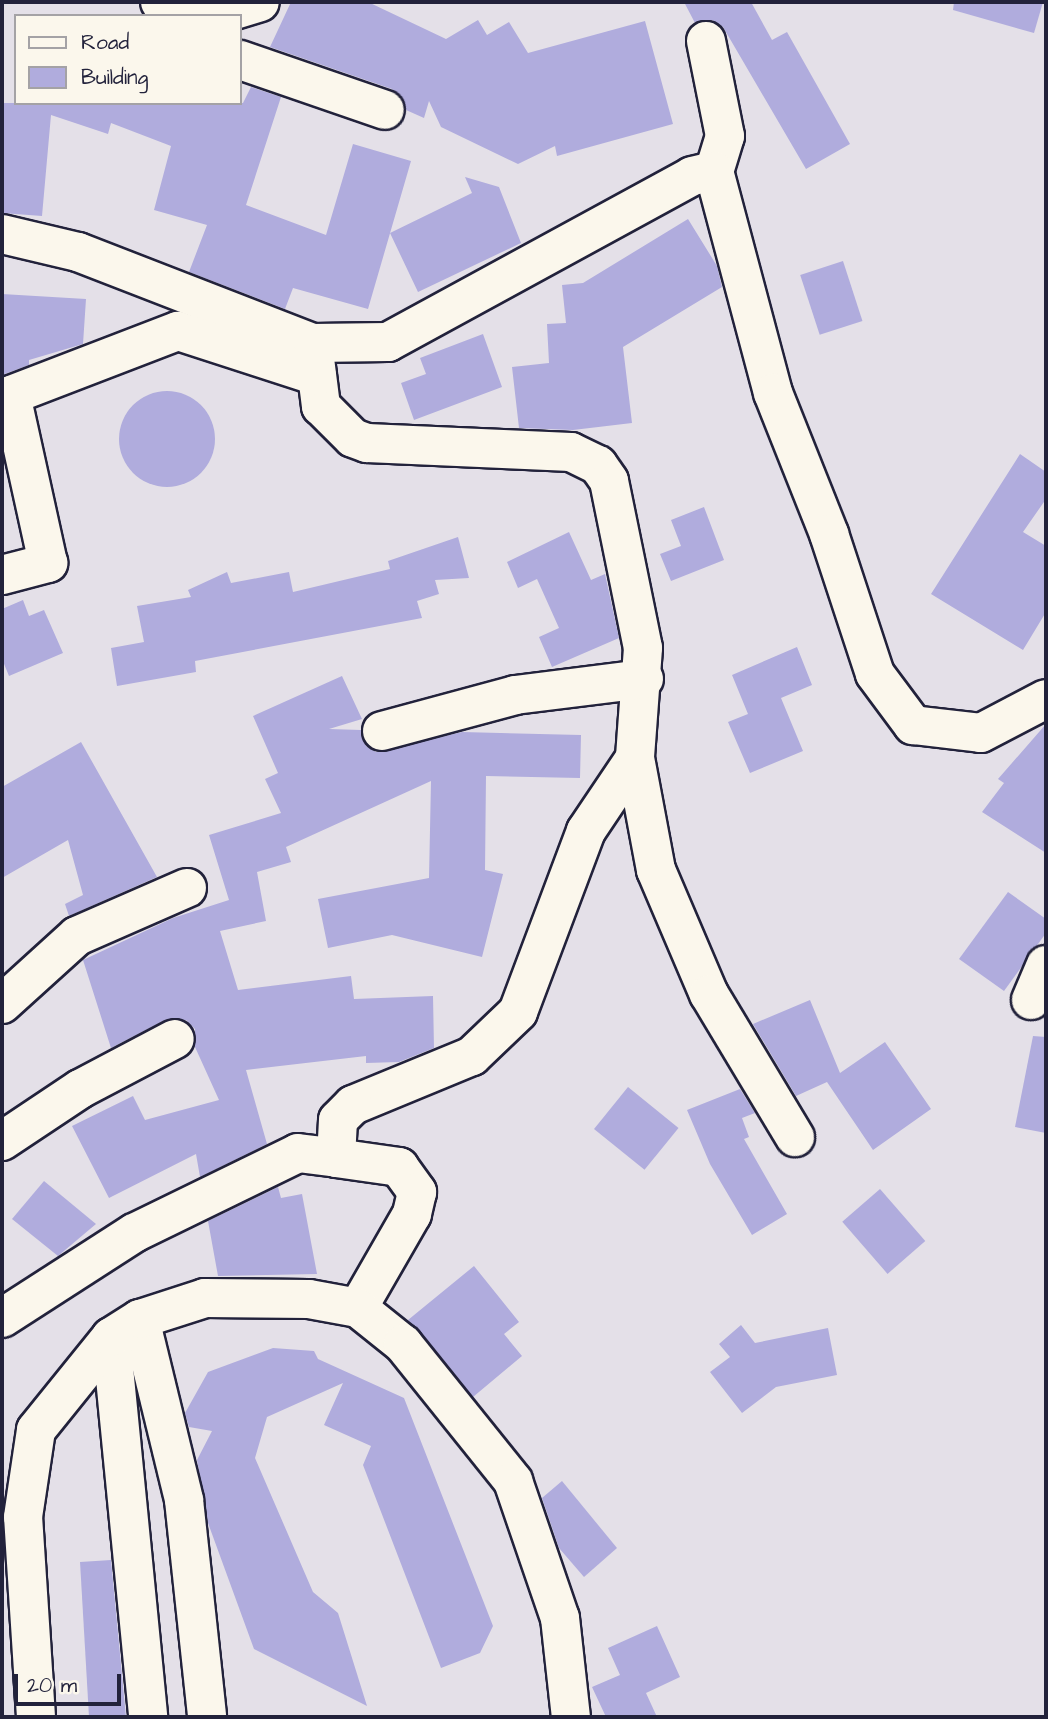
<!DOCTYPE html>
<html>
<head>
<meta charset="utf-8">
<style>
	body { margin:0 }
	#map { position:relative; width:1048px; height:1719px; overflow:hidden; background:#e4e0e8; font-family:"Architects Daughter",sans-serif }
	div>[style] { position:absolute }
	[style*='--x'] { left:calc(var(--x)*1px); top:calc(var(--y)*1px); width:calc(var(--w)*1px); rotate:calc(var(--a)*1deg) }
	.building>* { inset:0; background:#b0acdd; transform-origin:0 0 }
	.round { border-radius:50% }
	.roads { filter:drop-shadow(2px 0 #22223b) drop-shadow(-2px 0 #22223b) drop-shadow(0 2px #22223b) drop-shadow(0 -2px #22223b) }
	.minor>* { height:38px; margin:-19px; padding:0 19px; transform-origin:19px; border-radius:19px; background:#fbf7ec }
	.tertiary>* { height:38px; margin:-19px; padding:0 19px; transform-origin:19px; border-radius:19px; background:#fbf7ec }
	span { translate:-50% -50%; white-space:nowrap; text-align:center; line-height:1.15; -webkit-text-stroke:6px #fbf7ec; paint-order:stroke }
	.frame { position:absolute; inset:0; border:4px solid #22223b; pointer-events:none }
	.legend { position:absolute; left:14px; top:14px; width:228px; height:91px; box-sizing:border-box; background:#fbf7ec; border:2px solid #a4a2a5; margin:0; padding:9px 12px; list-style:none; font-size:21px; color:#22223b }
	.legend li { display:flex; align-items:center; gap:14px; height:35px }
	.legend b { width:35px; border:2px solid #a4a2a5 }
	.scale { position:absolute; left:14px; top:1674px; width:107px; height:32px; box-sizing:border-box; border:4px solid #22223b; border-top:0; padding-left:9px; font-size:21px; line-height:24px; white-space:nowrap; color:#22223b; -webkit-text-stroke:5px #fbf7ec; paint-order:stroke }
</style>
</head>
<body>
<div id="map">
	<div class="building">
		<div style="clip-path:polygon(291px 2px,368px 2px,446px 39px,478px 20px,487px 35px,509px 22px,528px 53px,645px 21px,673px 124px,557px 156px,555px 146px,518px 164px,441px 127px,429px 101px,424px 118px,406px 110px,392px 89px,270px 47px)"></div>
		<div style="clip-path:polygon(684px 2px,751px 2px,772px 40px,787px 32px,850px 144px,806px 169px,723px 27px,712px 20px,695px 23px)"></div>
		<div style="clip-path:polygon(954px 2px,1043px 2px,1034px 33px,953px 10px)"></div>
		<div style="clip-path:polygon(251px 87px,281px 97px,246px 205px,326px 235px,353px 144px,411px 161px,368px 309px,293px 288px,285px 309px,189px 272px,207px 225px,154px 210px,171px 146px,111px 123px,108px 134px,51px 115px,42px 216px,2px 213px,2px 103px,243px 103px)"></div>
		<div style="clip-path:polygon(465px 177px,499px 187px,521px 243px,418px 292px,390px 233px,472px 193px)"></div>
		<div style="clip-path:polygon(688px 219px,717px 266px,722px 287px,623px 347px,632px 423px,573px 430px,519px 428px,512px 367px,549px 363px,547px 324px,566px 323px,562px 285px,583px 283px)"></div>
		<div style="left:843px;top:261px;width:63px;height:45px;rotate:72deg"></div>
		<div style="clip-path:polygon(2px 294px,86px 299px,83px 344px,29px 360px,29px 365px,2px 375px)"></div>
		<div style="clip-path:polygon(483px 334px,502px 387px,414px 420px,401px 383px,426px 374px,420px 358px)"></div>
		<div class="round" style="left:119px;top:391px;width:96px;height:96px"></div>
		<div style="clip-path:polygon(1020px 454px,1046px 472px,1046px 499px,1023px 532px,1046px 546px,1046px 612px,1023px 650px,931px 594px)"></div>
		<div style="clip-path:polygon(704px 507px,724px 560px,671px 581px,660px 554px,681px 546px,671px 520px)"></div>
		<div style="clip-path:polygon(569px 532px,591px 580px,605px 574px,619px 638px,552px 667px,539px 637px,559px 628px,537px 579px,518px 588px,507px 562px)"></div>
		<div style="clip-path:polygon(458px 537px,469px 578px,435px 580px,439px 594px,417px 601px,422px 618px,195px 661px,196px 672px,117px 686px,111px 648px,144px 642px,137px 606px,191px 597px,188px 590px,227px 572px,231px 583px,289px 572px,293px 592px,390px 569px,388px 561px)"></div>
		<div style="clip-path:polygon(23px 600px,29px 616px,44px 610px,63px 653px,9px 676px,2px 659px,2px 609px)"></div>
		<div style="clip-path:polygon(797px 647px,812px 685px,781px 698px,803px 751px,750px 773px,728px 722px,748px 714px,732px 675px)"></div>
		<div style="clip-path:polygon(342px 676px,362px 719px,329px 729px,361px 730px,366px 746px,376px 752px,462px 732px,581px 735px,580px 778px,486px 776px,485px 870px,503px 874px,482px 957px,392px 935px,328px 948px,318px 899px,429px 878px,431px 781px,286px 847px,291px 862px,257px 872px,266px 921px,220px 931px,238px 990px,351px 976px,354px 999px,433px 996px,434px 1048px,399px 1062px,366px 1063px,366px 1056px,246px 1070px,267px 1144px,200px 1177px,196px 1154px,109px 1198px,72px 1126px,133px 1096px,145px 1120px,219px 1100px,195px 1047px,195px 1029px,186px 1020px,165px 1020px,111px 1048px,83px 960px,173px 918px,229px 900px,209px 835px,281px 813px,265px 779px,278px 773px,253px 716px)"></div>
		<div style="clip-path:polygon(1046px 724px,1046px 853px,982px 812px,1004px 783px,998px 779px)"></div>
		<div style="clip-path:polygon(81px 742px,157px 877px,69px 916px,65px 904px,83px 895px,68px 840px,2px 878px,2px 787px)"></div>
		<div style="clip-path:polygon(1008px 892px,1046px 919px,1046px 933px,1004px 991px,959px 959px)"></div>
		<div style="clip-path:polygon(810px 1000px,840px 1073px,885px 1042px,931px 1109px,873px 1150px,827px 1082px,796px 1096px,753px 1024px)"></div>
		<div style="clip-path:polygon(1033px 1036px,1046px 1037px,1046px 1133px,1015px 1127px)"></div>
		<div style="left:628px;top:1087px;width:65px;height:54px;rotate:39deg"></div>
		<div style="clip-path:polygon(740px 1089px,755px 1113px,742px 1118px,749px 1137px,744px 1139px,787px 1214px,752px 1235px,710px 1164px,687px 1110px)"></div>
		<div style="clip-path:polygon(44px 1181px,96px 1224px,58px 1256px,12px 1219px)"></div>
		<div style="clip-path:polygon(278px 1187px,281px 1198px,302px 1194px,317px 1274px,218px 1276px,208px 1221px)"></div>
		<div style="left:880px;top:1189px;width:69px;height:50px;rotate:49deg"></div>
		<div style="clip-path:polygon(474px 1266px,519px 1322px,504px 1334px,522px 1356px,473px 1397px,408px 1320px)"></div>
		<div style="clip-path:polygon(741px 1325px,755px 1343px,828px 1328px,837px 1375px,776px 1387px,742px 1413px,710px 1372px,730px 1357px,719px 1344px)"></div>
		<div style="clip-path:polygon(273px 1348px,314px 1351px,318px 1359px,404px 1398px,493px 1626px,480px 1653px,441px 1668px,363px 1465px,371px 1446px,324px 1425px,343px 1383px,267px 1417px,255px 1458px,313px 1592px,338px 1613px,367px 1706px,254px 1649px,208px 1523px,197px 1460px,212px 1431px,189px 1427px,185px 1413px,208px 1372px)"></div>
		<div style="clip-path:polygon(562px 1481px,617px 1548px,584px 1577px,559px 1548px,542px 1498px)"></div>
		<div style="clip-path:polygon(111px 1560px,126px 1717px,89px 1717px,80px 1562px)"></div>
		<div style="clip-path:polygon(657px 1626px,680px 1677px,646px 1693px,657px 1717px,606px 1717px,592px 1687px,620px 1675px,608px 1648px)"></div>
	</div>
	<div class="roads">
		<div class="minor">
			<div style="--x:160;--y:2;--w:72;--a:7.2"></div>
			<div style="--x:231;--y:11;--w:30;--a:-17"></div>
			<div style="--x:706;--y:41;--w:97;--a:78.7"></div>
			<div style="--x:725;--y:136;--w:37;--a:107"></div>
			<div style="--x:240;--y:60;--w:153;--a:19"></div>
			<div style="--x:2;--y:234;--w:78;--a:13.3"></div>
			<div style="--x:78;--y:252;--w:252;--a:21.2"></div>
			<div style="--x:313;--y:343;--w:75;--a:-0.8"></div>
			<div style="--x:388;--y:342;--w:346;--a:-28.6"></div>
			<div style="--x:692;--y:176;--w:23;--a:-13"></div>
			<div style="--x:714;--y:171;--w:230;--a:75.1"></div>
			<div style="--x:773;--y:393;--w:152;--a:68.3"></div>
			<div style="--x:829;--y:534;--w:147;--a:71.8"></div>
			<div style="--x:875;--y:674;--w:64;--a:53.3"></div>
			<div style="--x:913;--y:725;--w:68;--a:6.7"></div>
			<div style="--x:981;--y:733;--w:73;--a:-27.6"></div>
			<div style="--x:313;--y:343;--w:64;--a:82.8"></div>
			<div style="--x:321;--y:406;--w:45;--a:45"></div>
			<div style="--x:353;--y:438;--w:15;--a:20"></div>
			<div style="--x:367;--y:443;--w:204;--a:2.5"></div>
			<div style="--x:571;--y:452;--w:30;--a:26"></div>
			<div style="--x:598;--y:465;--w:19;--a:55"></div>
			<div style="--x:609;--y:481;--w:170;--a:78.5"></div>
			<div style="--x:643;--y:648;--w:110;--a:94.2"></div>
			<div style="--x:635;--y:758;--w:88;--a:123.9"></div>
			<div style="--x:586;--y:831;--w:193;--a:110.6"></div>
			<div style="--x:518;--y:1012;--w:64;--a:136.3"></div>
			<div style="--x:472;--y:1056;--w:129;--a:157.6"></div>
			<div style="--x:353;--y:1105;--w:21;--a:135"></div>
			<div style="--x:338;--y:1120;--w:38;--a:93"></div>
			<div style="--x:336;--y:1158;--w:64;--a:8.1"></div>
			<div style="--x:399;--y:1167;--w:31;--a:54"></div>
			<div style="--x:417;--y:1192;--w:23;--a:103"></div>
			<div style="--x:412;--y:1214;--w:108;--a:119.9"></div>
			<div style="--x:2;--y:575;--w:48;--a:-14.6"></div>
			<div style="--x:48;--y:563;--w:172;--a:-102.4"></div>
			<div style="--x:11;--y:395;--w:179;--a:-21"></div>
			<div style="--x:178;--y:331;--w:146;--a:17.9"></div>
			<div style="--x:382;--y:731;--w:138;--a:-15.1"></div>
			<div style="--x:515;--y:695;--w:130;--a:-7.1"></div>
			<div style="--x:635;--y:758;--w:114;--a:79.4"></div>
			<div style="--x:656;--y:870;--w:135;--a:66.9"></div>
			<div style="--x:709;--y:994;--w:167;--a:59"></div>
			<div style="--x:1031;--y:1000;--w:38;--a:-67"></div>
			<div style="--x:2;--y:1004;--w:101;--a:-42.2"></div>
			<div style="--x:77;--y:936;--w:120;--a:-23.6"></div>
			<div style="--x:2;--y:1141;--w:94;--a:-33.7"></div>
			<div style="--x:80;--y:1089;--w:107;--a:-27.8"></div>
			<div style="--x:2;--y:1318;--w:157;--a:-32.8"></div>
			<div style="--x:134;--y:1233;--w:182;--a:-26"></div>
			<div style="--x:298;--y:1153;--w:38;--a:7"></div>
			<div style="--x:140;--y:1319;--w:186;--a:76.3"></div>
			<div style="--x:184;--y:1500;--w:218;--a:83.9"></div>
			<div style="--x:111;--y:1337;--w:382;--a:84.4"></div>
		</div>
		<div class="tertiary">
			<div style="--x:36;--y:1717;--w:200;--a:-93.7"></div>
			<div style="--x:23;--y:1517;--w:88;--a:-81.5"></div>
			<div style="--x:36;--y:1430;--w:119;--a:-51.1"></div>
			<div style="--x:111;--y:1337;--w:34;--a:-32"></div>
			<div style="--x:140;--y:1319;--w:68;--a:-17.9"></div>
			<div style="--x:205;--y:1298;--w:104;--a:0.6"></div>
			<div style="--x:309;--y:1299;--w:50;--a:10.4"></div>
			<div style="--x:358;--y:1308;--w:58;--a:38.7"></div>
			<div style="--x:403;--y:1344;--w:176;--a:51.2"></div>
			<div style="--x:513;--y:1481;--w:145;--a:71.1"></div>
			<div style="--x:560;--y:1618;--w:100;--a:83.7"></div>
		</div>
	</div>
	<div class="frame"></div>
	<ul class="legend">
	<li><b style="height:9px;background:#fbf7ec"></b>Road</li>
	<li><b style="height:19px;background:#b0acdd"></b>Building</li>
	</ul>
	<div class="scale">20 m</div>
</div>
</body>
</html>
